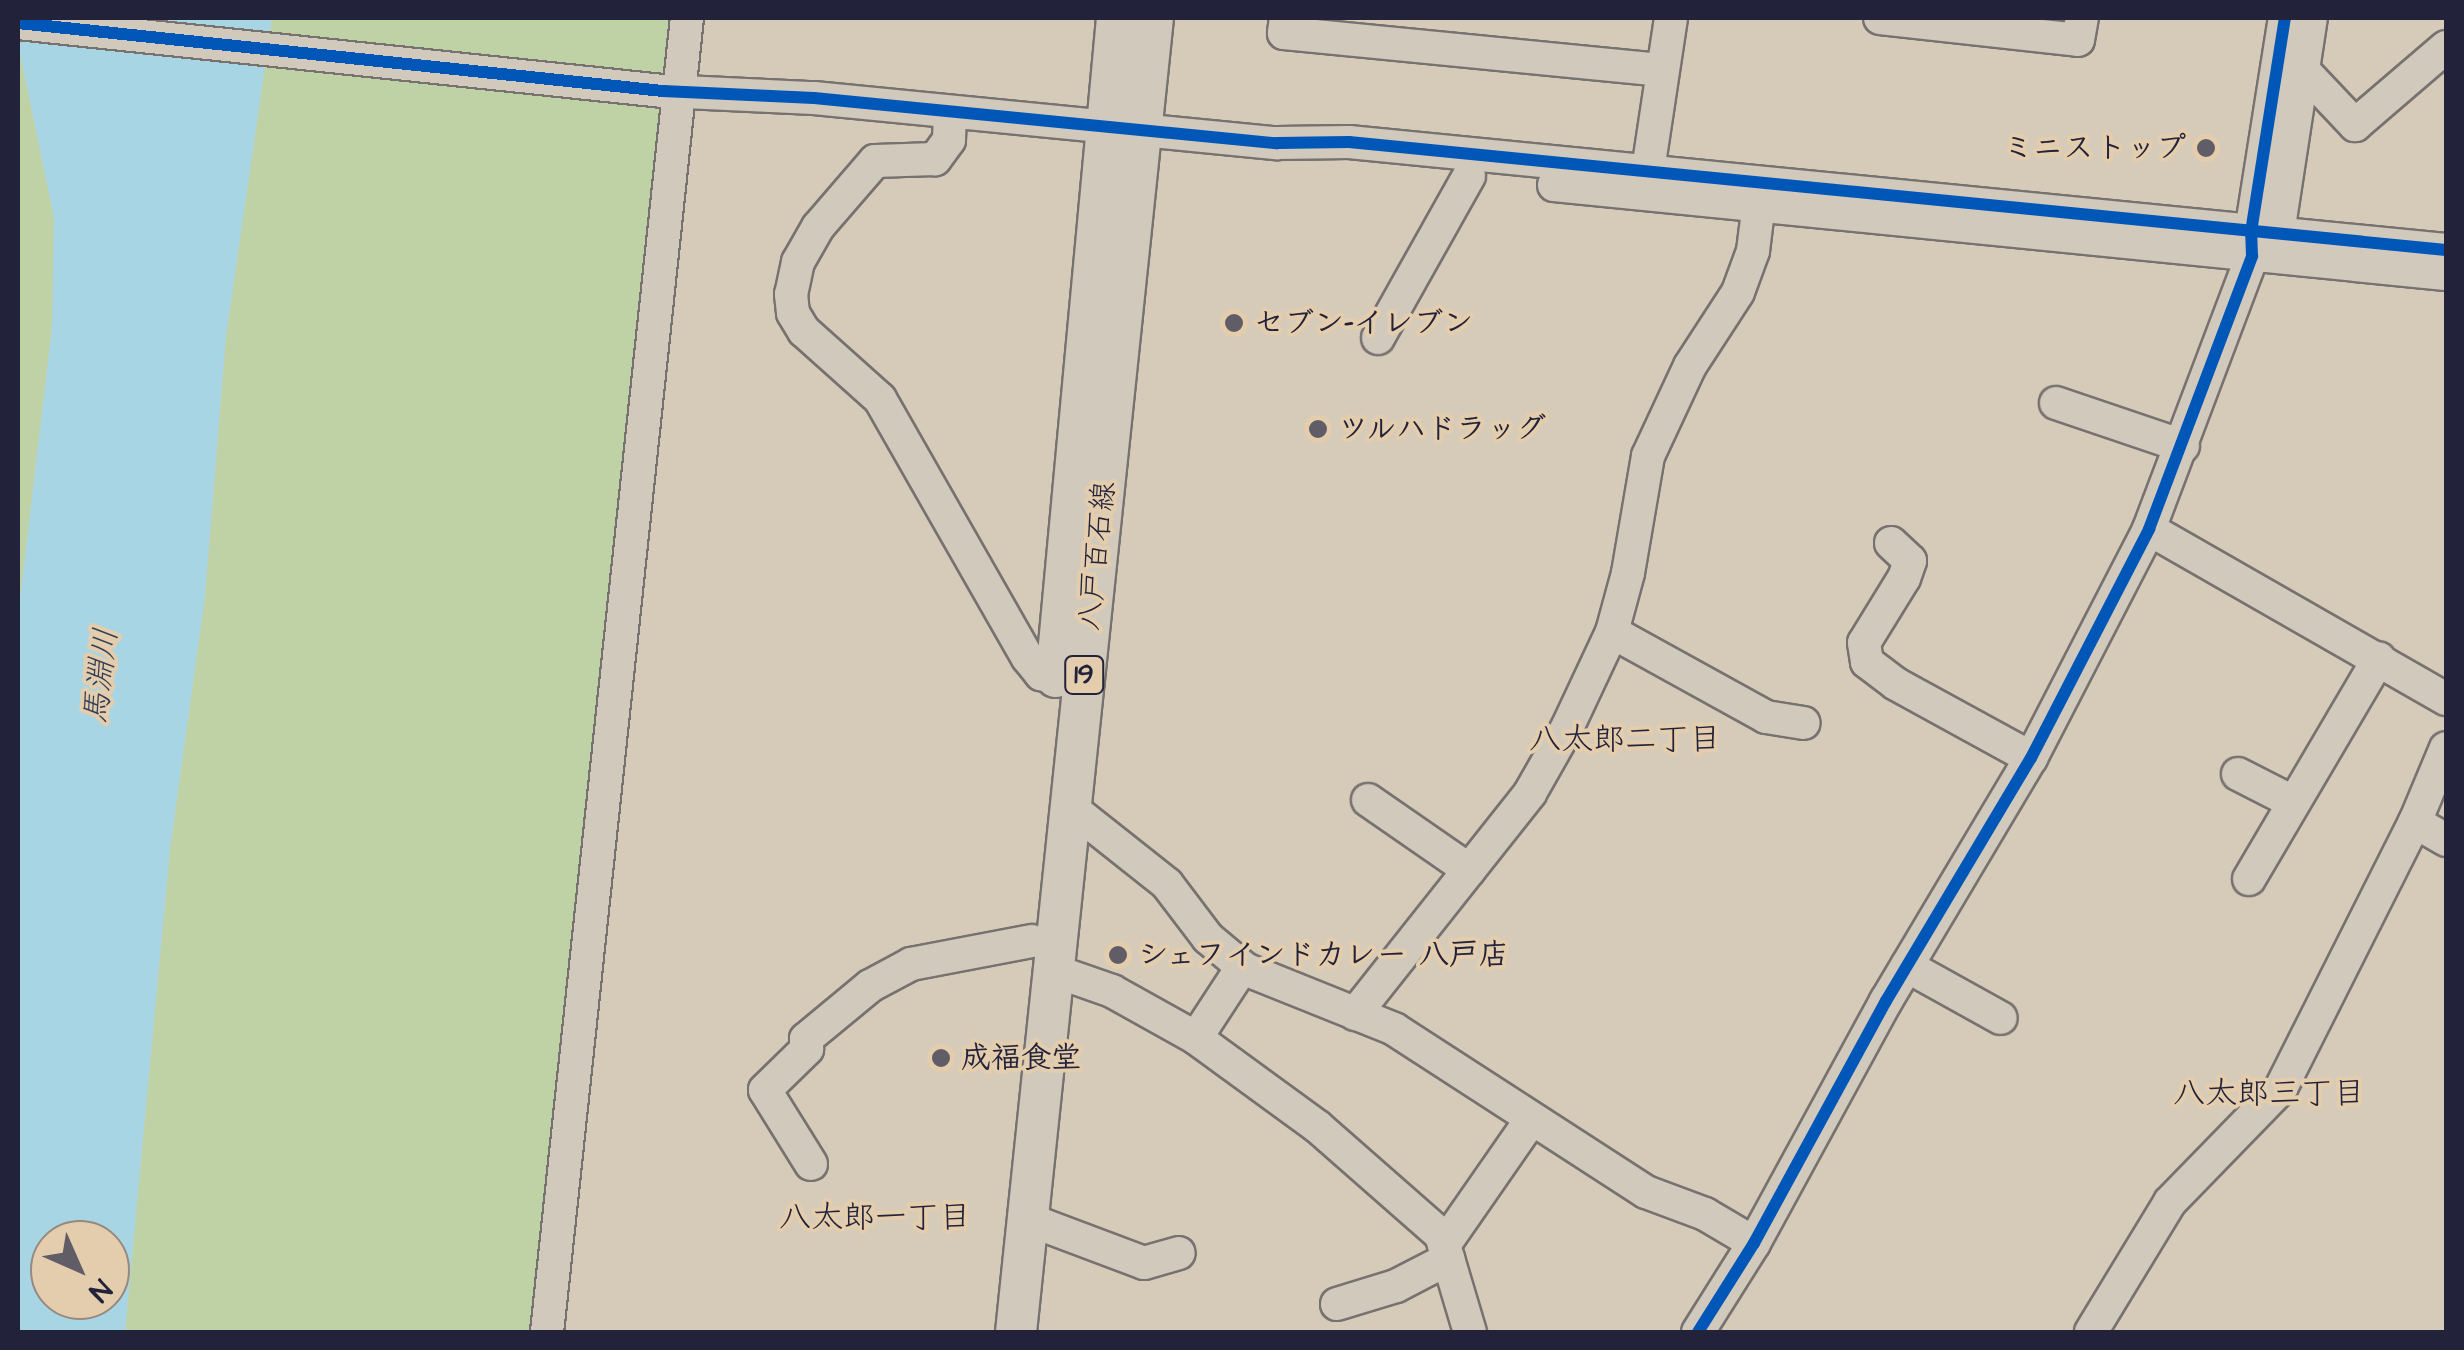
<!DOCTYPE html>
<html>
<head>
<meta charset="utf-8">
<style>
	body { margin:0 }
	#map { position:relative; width:2464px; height:1350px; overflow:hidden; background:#d6cab9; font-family:"Architects Daughter","Klee One",sans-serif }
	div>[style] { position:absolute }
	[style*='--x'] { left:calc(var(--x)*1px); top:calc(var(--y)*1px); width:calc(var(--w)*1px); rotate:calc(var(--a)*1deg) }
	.green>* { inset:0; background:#bfd2a6 }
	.water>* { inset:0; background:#a8d5e4 }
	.roads { filter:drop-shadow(2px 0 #77726f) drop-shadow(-2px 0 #77726f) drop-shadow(0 2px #77726f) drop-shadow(0 -2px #77726f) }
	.minor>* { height:32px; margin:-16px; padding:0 16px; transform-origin:16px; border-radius:16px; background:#d2c9bd }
	.major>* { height:40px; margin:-20px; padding:0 20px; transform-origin:20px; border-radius:20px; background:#d2c9bd }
	.cycleway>* { height:12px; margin:-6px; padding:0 6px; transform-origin:6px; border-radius:6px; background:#0057b8 }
	.dots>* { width:28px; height:28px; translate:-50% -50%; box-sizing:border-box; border:5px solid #e3cdac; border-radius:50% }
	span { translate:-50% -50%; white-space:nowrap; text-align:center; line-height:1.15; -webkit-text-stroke:8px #e3cdac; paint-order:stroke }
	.shield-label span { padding:2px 8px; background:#e3cdac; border:2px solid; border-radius:8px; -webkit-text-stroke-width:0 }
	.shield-label { font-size:28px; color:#22223b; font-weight:700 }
	.poi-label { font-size:30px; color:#22223b; font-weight:700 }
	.right { translate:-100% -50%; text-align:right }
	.left { translate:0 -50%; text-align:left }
	.street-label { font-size:30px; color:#22223b }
	.water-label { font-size:32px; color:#333e57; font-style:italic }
	.neighbourhood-label { font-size:32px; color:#22223b }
	.frame { position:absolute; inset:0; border:20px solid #22223b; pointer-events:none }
	.north { position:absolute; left:30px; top:1220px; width:100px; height:100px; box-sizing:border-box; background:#e3cdac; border:2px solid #96897f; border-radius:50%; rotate:135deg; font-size:28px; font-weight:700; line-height:40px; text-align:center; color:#22223b }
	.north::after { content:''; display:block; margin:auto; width:35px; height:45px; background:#615d67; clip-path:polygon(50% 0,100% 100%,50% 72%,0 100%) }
</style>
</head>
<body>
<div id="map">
	<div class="green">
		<div style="clip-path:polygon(272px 18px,676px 18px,532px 1332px,125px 1332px,170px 849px,205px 596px,226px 336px)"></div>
		<div style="clip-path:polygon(18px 44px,54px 218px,52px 327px,18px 616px)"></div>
	</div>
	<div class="water">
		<div style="clip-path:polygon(evenodd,18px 18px,272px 18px,226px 336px,205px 596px,170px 849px,125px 1332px,18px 1332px,18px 616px,52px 327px,54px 218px,18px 44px,18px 18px,50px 1240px,110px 1240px,110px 1300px,50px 1300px,50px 1240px)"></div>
	</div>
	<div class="roads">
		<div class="minor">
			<div style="--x:1286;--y:18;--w:15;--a:98"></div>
			<div style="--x:1284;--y:33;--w:378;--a:5.6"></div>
			<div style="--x:1880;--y:18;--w:199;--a:6.3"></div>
			<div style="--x:2078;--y:40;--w:22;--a:-80"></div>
			<div style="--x:18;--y:23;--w:649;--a:6.02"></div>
			<div style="--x:663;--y:91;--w:151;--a:2.7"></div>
			<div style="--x:814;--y:98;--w:465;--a:5.6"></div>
			<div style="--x:1277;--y:143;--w:72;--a:-0.8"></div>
			<div style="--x:1349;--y:142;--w:1102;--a:5.62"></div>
			<div style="--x:2303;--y:70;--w:76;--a:46.6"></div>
			<div style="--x:2355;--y:125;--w:120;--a:-40.6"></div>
			<div style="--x:950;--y:112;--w:28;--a:92"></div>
			<div style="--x:949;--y:140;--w:24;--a:126"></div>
			<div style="--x:935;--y:159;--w:60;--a:178.1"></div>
			<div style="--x:875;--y:161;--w:87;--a:130.8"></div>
			<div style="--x:818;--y:227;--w:40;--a:119.7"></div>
			<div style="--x:798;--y:262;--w:33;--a:102"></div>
			<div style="--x:791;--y:294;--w:19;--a:84"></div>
			<div style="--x:793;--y:313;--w:21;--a:59"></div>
			<div style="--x:804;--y:331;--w:102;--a:41.8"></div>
			<div style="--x:880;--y:399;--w:298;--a:60.3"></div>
			<div style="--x:1028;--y:658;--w:21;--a:51"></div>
			<div style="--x:1041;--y:674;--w:16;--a:15"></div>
			<div style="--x:1554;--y:185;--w:896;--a:5.7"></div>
			<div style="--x:1645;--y:190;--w:174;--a:-81.4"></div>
			<div style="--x:2263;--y:246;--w:20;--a:-41"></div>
			<div style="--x:2278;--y:233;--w:218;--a:-81.3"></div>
			<div style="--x:1378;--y:338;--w:186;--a:-60.7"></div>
			<div style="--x:2056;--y:403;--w:134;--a:18.7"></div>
			<div style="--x:2149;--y:529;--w:342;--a:29.8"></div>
			<div style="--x:1891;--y:543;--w:26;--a:43"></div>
			<div style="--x:1910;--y:561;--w:18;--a:109"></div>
			<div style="--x:1904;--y:578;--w:76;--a:121.6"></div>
			<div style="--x:1864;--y:643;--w:19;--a:81"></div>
			<div style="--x:1867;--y:662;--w:36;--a:37"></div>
			<div style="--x:1896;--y:684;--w:154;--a:28.7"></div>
			<div style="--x:1612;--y:632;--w:176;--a:28.9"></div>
			<div style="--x:1766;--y:717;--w:38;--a:9"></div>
			<div style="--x:2238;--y:774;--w:62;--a:27"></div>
			<div style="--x:1368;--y:800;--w:123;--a:34.7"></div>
			<div style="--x:1070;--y:807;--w:124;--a:38.4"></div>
			<div style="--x:1167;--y:884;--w:68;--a:52.8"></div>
			<div style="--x:1208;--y:938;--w:48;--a:40"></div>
			<div style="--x:2415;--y:822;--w:36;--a:30"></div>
			<div style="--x:2249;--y:879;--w:256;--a:-59.5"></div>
			<div style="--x:1907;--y:966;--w:107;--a:29"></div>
			<div style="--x:1052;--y:970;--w:64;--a:19.3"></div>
			<div style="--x:1112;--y:991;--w:96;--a:29.2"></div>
			<div style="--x:1196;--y:1038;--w:151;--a:36.1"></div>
			<div style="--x:1318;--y:1127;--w:164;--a:41.3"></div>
			<div style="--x:1441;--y:1235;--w:101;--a:73.4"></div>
			<div style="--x:1355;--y:1014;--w:282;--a:-51.6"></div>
			<div style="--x:1530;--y:793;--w:75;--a:-60.4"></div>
			<div style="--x:1567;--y:728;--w:106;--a:-64.9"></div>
			<div style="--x:1612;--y:632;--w:61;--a:-74.8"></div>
			<div style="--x:1628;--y:573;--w:119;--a:-80.3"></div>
			<div style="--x:1648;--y:456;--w:99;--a:-65"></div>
			<div style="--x:1690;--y:366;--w:88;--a:-57"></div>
			<div style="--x:1738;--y:292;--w:44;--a:-69.9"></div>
			<div style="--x:1753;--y:251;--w:64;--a:-82.9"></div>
			<div style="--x:1196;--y:1038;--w:75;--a:-56.9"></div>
			<div style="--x:1237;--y:975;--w:10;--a:-37"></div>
			<div style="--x:1245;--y:969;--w:161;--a:21.9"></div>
			<div style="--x:1394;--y:1029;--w:300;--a:32.9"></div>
			<div style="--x:1646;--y:1192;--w:63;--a:20.4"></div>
			<div style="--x:1705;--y:1214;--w:57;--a:30.6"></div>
			<div style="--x:811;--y:1164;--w:87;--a:-121.9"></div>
			<div style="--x:765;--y:1090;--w:59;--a:-44.3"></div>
			<div style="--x:807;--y:1049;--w:10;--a:-96"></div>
			<div style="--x:806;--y:1039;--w:83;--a:-39.6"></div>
			<div style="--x:870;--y:986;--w:47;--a:-28.2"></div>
			<div style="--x:911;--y:964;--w:123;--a:-10.8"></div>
			<div style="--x:1027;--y:1224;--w:16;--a:4"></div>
			<div style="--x:1043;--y:1225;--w:108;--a:20.6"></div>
			<div style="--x:1144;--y:1263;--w:36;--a:-16"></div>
			<div style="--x:1444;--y:1245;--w:152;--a:-55.2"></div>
			<div style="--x:1337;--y:1304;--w:62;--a:-17"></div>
			<div style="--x:1396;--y:1286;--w:59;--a:-27.4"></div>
			<div style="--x:547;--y:1332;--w:1321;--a:-83.92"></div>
			<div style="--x:1698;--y:1332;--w:105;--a:-57.8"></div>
			<div style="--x:1754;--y:1243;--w:276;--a:-61.4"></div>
			<div style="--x:1886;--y:1001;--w:283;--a:-59.2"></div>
			<div style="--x:2031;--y:758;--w:258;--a:-62.7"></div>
			<div style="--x:2149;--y:529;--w:292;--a:-69.3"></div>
			<div style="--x:2252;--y:256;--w:24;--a:-92"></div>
			<div style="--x:2251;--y:232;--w:217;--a:-81"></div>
			<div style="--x:2091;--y:1332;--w:152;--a:-58.7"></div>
			<div style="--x:2170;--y:1202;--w:159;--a:-45.8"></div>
			<div style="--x:2281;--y:1088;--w:298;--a:-63.3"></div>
			<div style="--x:2415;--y:822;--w:80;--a:-67.3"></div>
		</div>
		<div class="major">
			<div style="--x:1056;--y:677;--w:662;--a:-84.71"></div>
			<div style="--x:1016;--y:1332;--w:1321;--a:-84.05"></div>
		</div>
	</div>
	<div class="cycleway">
		<div style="--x:18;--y:23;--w:649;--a:6.02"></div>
		<div style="--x:663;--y:91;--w:151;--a:2.7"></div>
		<div style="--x:814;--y:98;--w:465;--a:5.6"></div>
		<div style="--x:1277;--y:143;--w:72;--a:-0.8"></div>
		<div style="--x:1349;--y:142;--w:1102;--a:5.62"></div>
		<div style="--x:1698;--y:1332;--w:105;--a:-57.8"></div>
		<div style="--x:1754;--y:1243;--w:276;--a:-61.4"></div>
		<div style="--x:1886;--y:1001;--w:283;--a:-59.2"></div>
		<div style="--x:2031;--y:758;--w:258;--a:-62.7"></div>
		<div style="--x:2149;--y:529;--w:292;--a:-69.3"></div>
		<div style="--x:2252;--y:256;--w:24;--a:-92"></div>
		<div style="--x:2251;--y:232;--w:217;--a:-81"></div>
	</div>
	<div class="dots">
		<div style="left:2206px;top:148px;background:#615d67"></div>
		<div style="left:1234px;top:323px;background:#615d67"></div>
		<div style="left:1318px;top:429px;background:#615d67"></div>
		<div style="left:1118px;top:955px;background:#615d67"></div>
		<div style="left:941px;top:1058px;background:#615d67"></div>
	</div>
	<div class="shield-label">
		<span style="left:1084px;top:675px">19</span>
	</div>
	<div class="poi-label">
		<span class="right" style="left:2186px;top:148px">ミニストップ</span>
		<span class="left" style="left:1254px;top:323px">セブン-イレブン</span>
		<span class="left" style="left:1338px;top:429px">ツルハドラッグ</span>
		<span class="left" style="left:1138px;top:955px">シェフインドカレー 八戸店</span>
		<span class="left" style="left:961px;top:1058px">成福食堂</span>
	</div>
	<div class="street-label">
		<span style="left:1097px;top:556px;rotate:-84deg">八戸百石線</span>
	</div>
	<div class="water-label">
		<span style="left:102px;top:676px;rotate:-83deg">馬淵川</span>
	</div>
	<div class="neighbourhood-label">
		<span style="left:1625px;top:740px">八太郎二丁目</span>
		<span style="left:2269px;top:1094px">八太郎三丁目</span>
		<span style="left:875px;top:1218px">八太郎一丁目</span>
	</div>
	<div class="frame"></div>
	<div class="north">N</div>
</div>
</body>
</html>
